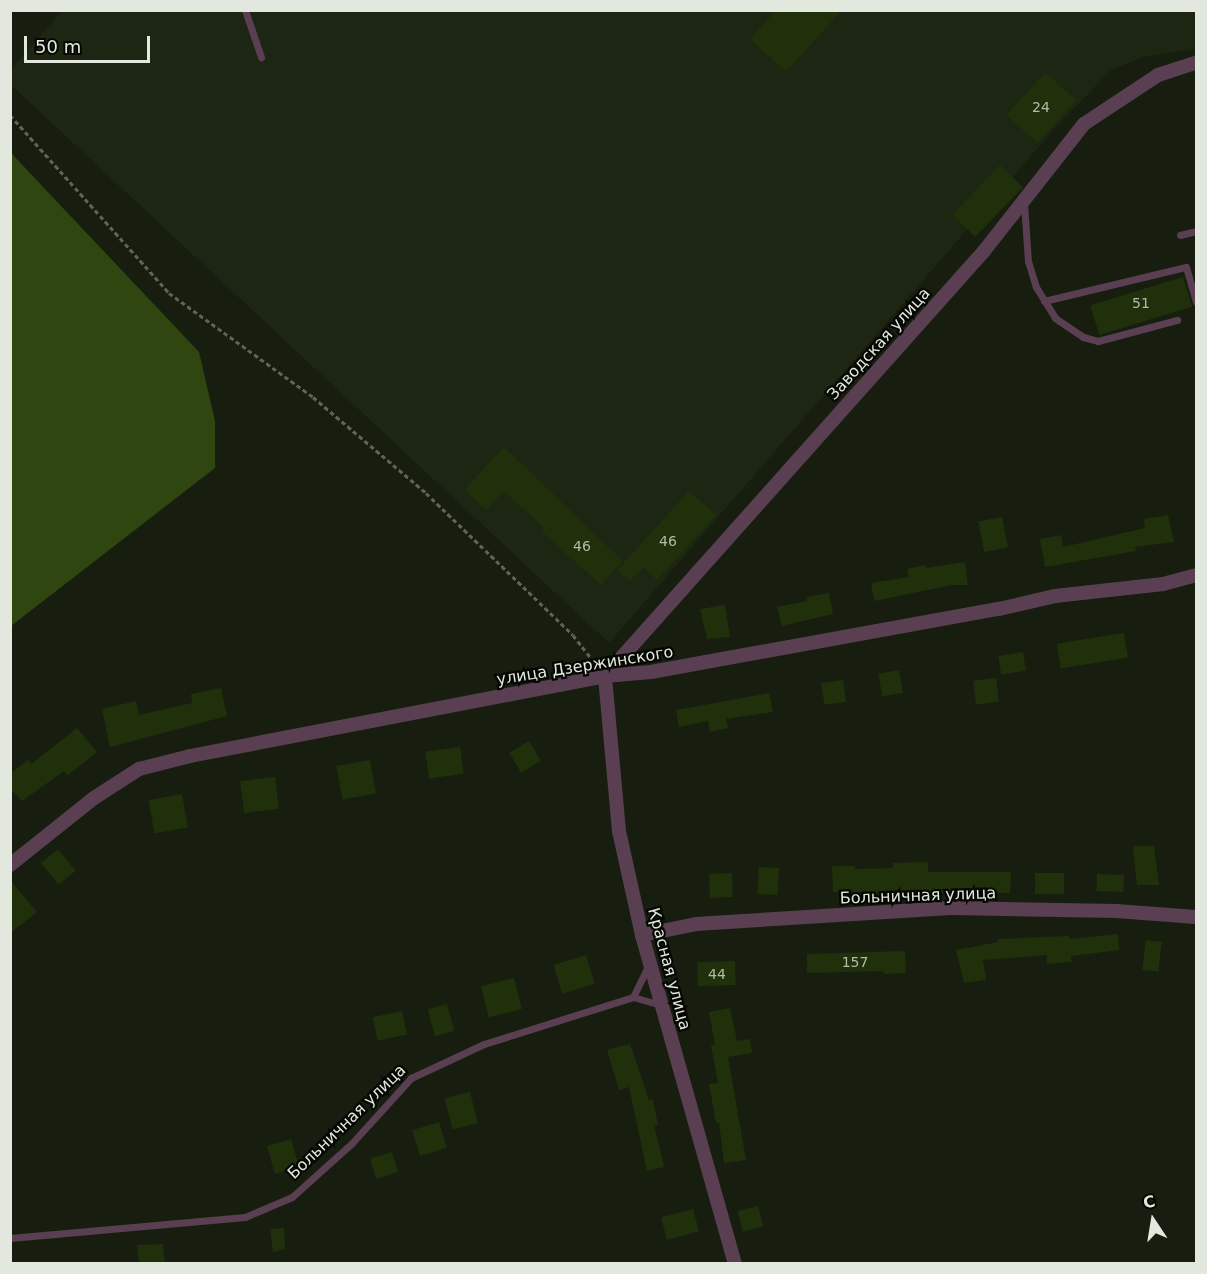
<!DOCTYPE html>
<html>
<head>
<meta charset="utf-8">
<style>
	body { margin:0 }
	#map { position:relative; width:1207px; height:1274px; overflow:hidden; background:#171e10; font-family:"DejaVu Sans",sans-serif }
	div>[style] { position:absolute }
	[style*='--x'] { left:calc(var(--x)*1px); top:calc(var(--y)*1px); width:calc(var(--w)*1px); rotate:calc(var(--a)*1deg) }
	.built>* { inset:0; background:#1c2612 }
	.forest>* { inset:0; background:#304610 }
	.building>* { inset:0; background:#20300a; transform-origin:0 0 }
	.path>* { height:3px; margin-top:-1.5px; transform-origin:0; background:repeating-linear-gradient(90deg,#5e6458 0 4.5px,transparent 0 7.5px) }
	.lane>* { height:7px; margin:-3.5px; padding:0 3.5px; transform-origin:3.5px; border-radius:3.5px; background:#5a3f52 }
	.street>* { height:14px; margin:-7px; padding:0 7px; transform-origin:7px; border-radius:7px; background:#5a3f52 }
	span { translate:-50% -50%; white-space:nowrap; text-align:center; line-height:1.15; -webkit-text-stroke:4.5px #050703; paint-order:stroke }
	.number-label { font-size:14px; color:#b2baaa }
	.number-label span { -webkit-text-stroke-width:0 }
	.street-label { font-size:16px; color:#e3e8df }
	.frame { position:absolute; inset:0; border:12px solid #e3e8df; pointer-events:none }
	.north { position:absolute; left:1123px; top:1190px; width:60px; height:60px; -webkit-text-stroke:4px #050703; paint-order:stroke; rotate:348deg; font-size:16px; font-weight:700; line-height:24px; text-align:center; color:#e3e8df }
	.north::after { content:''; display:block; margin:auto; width:21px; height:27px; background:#e3e8df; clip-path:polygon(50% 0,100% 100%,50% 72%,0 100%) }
	.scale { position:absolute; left:24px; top:36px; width:126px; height:27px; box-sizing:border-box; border:3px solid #e3e8df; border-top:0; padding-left:8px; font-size:18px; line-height:21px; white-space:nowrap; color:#e3e8df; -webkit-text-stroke:4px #050703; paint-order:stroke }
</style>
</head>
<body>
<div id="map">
	<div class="built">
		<div style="clip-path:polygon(62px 11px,1196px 11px,1196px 49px,1143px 57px,1111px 70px,1055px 128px,609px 643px,11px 85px,10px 70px)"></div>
	</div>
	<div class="forest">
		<div style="clip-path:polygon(11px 153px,199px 352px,215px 421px,215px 468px,11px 626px)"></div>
	</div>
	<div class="building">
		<div style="clip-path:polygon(776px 10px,842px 10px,786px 72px,750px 39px)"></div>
		<div style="left:1045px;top:72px;width:42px;height:58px;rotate:42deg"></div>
		<div style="left:1000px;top:165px;width:32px;height:69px;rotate:44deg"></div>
		<div style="left:1183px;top:277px;width:31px;height:97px;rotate:73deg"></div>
		<div style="clip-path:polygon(504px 447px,623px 561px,601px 585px,541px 531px,544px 528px,504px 491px,486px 510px,464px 490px)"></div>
		<div style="clip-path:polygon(689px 491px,716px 515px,657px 580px,643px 567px,630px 581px,617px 570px)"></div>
		<div style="clip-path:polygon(1168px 515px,1174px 542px,1135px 547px,1136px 551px,1045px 567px,1040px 539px,1061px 535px,1063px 547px,1145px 528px,1144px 519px)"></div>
		<div style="left:1002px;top:517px;width:31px;height:24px;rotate:79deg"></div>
		<div style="clip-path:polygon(965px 562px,968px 585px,952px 585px,874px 601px,871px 583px,909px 577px,907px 569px,925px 565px,926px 568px)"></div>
		<div style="clip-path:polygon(829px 593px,833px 614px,782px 626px,777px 607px,807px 601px,807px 597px)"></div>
		<div style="clip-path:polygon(725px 605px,730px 637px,707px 639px,700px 609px)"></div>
		<div style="left:1124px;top:633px;width:25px;height:68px;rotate:81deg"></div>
		<div style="left:1023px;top:652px;width:19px;height:25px;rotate:81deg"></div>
		<div style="left:899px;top:670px;width:23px;height:21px;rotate:80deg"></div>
		<div style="left:996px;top:678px;width:24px;height:23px;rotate:83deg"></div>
		<div style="left:843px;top:680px;width:22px;height:22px;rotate:82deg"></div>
		<div style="clip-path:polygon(221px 688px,227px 716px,110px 747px,102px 709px,136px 701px,139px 715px,192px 703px,191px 694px)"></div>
		<div style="clip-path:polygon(769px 693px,773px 712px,726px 719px,728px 728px,710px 732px,708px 721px,679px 727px,676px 710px)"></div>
		<div style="clip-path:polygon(77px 728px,97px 752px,68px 775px,64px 771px,22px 801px,10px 788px,10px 774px,28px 760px,31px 764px)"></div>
		<div style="left:529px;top:741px;width:23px;height:23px;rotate:59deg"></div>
		<div style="left:460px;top:747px;width:27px;height:35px;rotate:82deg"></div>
		<div style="left:370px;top:760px;width:34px;height:34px;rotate:80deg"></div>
		<div style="left:275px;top:777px;width:32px;height:35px;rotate:83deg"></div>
		<div style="left:182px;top:794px;width:34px;height:34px;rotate:80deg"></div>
		<div style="clip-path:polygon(1133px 846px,1154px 846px,1159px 885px,1137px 885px)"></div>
		<div style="left:58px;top:849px;width:28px;height:22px;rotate:51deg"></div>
		<div style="clip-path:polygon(928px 862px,928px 872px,1011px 872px,1010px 893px,833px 892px,832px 866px,855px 866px,855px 869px,893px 868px,893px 863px)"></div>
		<div style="left:759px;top:867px;width:20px;height:27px;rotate:3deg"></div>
		<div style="left:732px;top:873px;width:24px;height:23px;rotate:88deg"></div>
		<div style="left:1035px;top:873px;width:29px;height:21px"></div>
		<div style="left:1097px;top:874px;width:27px;height:17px;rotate:2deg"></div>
		<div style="clip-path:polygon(10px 880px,37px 912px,10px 933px)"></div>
		<div style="clip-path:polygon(1118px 934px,1119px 950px,1071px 956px,1072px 962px,1047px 964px,1047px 955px,983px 960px,986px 980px,964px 983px,956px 950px,998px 942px,998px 939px,1069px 936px,1070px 939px)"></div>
		<div style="left:1146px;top:940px;width:16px;height:30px;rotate:7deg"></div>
		<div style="clip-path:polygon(905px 951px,906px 973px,884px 974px,883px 971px,807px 973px,807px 954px)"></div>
		<div style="left:586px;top:955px;width:30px;height:34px;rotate:73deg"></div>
		<div style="left:735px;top:961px;width:24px;height:38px;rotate:88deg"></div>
		<div style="left:514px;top:978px;width:32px;height:34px;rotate:76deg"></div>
		<div style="left:447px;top:1004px;width:28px;height:20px;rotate:75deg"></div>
		<div style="clip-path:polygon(730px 1008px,737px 1041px,750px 1039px,752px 1053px,728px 1057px,746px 1160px,724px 1163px,719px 1122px,716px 1123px,709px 1084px,718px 1083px,711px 1045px,715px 1045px,709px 1012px)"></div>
		<div style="left:402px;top:1011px;width:24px;height:30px;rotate:78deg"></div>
		<div style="clip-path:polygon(630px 1044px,649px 1100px,653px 1099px,658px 1125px,654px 1125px,664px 1167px,647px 1171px,629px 1087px,619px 1090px,607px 1050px)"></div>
		<div style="left:470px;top:1092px;width:32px;height:26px;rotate:76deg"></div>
		<div style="left:439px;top:1122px;width:27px;height:28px;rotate:73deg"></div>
		<div style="left:291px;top:1139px;width:29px;height:25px;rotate:74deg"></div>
		<div style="left:392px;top:1152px;width:21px;height:23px;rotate:73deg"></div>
		<div style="left:758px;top:1206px;width:21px;height:21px;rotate:76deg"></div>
		<div style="left:693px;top:1209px;width:23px;height:33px;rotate:75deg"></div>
		<div style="clip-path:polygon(284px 1228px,285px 1249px,273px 1252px,270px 1229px)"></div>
		<div style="clip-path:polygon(163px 1244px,165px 1263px,139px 1263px,137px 1245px)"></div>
	</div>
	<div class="path">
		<div style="--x:10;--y:115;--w:239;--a:48.2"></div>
		<div style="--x:169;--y:293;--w:178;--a:35.8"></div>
		<div style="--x:313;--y:397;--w:148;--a:40.3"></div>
		<div style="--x:426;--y:493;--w:204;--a:44"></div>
		<div style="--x:573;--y:635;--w:37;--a:52"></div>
	</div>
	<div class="lane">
		<div style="--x:245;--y:10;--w:50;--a:71.2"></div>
		<div style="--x:1024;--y:203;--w:58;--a:86.1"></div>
		<div style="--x:1028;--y:261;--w:27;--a:73"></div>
		<div style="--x:1036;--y:287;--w:36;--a:58"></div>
		<div style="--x:1055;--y:318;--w:34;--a:34"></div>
		<div style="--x:1083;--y:337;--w:16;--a:15"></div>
		<div style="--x:1098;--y:341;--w:82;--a:-14.9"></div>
		<div style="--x:1180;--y:235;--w:16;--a:-14"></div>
		<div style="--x:1044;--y:301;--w:146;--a:-13.5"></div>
		<div style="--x:1186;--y:267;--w:36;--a:74"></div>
		<div style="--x:633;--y:997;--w:37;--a:-64"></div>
		<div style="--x:10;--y:1238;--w:236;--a:-5.1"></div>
		<div style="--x:245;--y:1217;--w:51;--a:-23.1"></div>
		<div style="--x:292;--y:1197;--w:81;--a:-42"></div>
		<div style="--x:352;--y:1143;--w:88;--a:-47.8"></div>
		<div style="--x:411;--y:1078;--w:81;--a:-25"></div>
		<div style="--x:484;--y:1044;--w:156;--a:-17.5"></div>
		<div style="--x:633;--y:997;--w:29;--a:16"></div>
	</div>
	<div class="street">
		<div style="--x:10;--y:865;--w:107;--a:-38.6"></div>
		<div style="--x:94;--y:798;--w:54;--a:-32.8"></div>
		<div style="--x:139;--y:769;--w:53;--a:-14.3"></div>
		<div style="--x:190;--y:756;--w:423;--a:-10.9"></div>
		<div style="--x:605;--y:676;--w:46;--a:-5"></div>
		<div style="--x:651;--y:672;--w:354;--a:-10.3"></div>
		<div style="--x:999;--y:609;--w:57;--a:-13.1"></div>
		<div style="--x:1055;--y:596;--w:109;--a:-6.3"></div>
		<div style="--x:1163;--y:584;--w:34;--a:-15"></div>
		<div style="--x:642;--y:935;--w:55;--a:-11.5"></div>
		<div style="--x:696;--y:924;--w:255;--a:-3.6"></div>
		<div style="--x:950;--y:908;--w:166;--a:1"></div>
		<div style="--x:1116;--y:911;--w:80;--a:4.3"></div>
		<div style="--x:735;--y:1264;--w:342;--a:-105.8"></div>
		<div style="--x:642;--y:935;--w:107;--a:-102.5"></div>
		<div style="--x:619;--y:831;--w:156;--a:-95.2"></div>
		<div style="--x:605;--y:676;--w:569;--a:-48.27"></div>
		<div style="--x:984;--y:251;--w:162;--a:-51.8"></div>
		<div style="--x:1084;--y:124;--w:89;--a:-33.5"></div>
		<div style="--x:1158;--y:75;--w:40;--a:-18"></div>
	</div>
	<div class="number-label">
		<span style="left:1041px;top:107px">24</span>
		<span style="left:1141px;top:303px">51</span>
		<span style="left:668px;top:541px">46</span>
		<span style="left:582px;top:546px">46</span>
		<span style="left:855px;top:962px">157</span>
		<span style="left:717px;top:974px">44</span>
	</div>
	<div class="street-label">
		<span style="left:879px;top:344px;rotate:-48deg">Заводская улица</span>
		<span style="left:585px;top:666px;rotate:-9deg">улица Дзержинского</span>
		<span style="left:918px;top:896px;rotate:-2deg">Больничная улица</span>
		<span style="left:669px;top:969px;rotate:75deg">Красная улица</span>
		<span style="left:347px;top:1122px;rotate:-44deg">Больничная улица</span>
	</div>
	<div class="frame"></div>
	<div class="north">С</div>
	<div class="scale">50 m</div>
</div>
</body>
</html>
